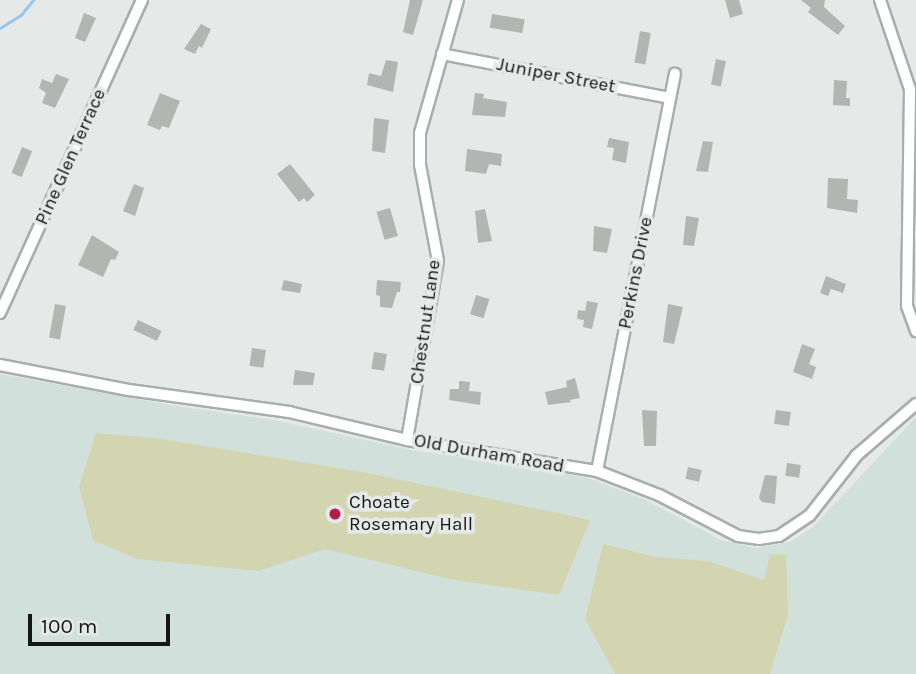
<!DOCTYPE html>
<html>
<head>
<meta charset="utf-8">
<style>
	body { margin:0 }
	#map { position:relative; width:916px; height:674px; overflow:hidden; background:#e5eae9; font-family:Karla,sans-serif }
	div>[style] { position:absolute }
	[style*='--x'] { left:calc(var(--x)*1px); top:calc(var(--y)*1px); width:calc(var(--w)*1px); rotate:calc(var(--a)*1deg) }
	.built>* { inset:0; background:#d2e0dc }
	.green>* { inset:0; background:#d3d5b0 }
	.stream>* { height:2.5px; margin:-1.25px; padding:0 1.25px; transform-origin:1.25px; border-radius:1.25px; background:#98c7ed }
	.building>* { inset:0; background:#b2b6b2; transform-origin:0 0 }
	.roads { filter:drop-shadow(2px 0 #a9aead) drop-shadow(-2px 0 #a9aead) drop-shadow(0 2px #a9aead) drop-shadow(0 -2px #a9aead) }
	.minor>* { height:10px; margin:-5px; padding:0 5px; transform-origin:5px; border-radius:5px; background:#fff }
	.dots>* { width:19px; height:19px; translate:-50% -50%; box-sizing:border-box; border:4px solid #e5eae9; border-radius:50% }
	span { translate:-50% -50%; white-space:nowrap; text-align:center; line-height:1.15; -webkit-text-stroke:7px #e5eae9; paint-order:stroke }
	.street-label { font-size:19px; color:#151717 }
	.poi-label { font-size:19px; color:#151717 }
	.left { translate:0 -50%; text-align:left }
	.scale { position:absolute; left:28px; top:614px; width:142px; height:32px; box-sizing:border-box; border:4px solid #151717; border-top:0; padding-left:9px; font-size:21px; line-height:24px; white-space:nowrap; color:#151717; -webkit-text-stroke:5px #e5eae9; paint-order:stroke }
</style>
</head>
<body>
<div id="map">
	<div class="built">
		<div style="clip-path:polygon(0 374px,176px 406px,274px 420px,412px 450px,538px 468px,588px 478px,646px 500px,721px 540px,756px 548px,790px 542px,813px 527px,916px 417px,916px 674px,0 674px)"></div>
	</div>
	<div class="green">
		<div style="clip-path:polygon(96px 433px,155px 438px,368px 473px,590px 520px,559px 595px,454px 580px,325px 549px,259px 571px,137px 559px,93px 540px,79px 487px)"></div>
		<div style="clip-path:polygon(603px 544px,656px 557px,708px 561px,764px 580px,770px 554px,786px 555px,788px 615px,770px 674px,615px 674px,585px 619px)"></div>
	</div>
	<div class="stream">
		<div style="--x:0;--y:28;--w:25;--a:-32"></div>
		<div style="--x:21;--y:15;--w:19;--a:-51"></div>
	</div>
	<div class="building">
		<div style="clip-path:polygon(410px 0,423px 0,413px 35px,403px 32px)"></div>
		<div style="clip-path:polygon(725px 0,739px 0,743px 14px,730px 18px)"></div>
		<div style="clip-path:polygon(801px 0,825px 0,824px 7px,845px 26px,838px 35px,808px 12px,811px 8px)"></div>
		<div style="clip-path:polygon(84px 13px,96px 18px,85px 42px,75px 38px)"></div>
		<div style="left:492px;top:14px;width:33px;height:14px;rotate:9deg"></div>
		<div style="clip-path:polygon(201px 24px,211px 29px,202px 48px,199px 46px,195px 54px,184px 49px)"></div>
		<div style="left:640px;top:31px;width:11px;height:32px;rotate:10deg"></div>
		<div style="left:716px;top:59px;width:10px;height:26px;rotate:11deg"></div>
		<div style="clip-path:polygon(386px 60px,398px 62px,393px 92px,367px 85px,369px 73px,381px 76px)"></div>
		<div style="clip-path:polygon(56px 74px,69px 79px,55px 108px,42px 103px,46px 93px,39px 88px,42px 79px,52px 83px)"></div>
		<div style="clip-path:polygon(834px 80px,847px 81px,846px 98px,850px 98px,850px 106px,833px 105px)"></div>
		<div style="clip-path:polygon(160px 93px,180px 101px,169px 128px,162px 126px,160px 130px,147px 125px)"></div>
		<div style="clip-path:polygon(475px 93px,484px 94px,483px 98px,507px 102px,505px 117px,472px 115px)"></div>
		<div style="clip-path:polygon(374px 118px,389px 120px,385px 153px,372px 151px)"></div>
		<div style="clip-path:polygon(609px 138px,629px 142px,626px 163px,612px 160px,614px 148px,607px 147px)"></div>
		<div style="clip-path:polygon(703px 141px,713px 142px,708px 172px,696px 171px)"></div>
		<div style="left:22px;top:147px;width:11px;height:28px;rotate:22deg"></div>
		<div style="clip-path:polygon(467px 149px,502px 154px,501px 166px,489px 164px,486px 174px,465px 171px)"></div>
		<div style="clip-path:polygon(290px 164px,315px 195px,307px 202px,304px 198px,299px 202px,277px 174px)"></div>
		<div style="clip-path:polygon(828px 178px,848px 179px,847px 199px,858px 200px,857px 213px,827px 208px)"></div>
		<div style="clip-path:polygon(134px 184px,144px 188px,135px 216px,123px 211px)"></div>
		<div style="left:390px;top:208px;width:29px;height:14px;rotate:74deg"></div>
		<div style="clip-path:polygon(485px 209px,492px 241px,478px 243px,475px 211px)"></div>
		<div style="clip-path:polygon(686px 216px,699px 218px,694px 246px,683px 245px)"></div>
		<div style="clip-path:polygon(594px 226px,612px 229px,607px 253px,593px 251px)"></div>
		<div style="clip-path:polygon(92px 235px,119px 252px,115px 260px,111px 259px,103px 277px,78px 265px)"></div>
		<div style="clip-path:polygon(826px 276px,846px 284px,843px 293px,831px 289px,828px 296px,820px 293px)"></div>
		<div style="clip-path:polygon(284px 280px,302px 284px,300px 293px,281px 290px)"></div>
		<div style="clip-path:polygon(377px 280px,401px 282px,400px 292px,397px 292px,392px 308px,380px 307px,380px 296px,376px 295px)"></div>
		<div style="left:476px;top:295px;width:14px;height:20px;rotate:17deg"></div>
		<div style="clip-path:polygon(587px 301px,598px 303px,592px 329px,583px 327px,584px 320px,577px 319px,578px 310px,585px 311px)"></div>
		<div style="left:55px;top:304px;width:11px;height:34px;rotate:10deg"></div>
		<div style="clip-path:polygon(668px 304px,683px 307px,674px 344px,663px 342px)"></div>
		<div style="left:138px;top:320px;width:26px;height:11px;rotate:25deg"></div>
		<div style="clip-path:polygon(802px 344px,815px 349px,809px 364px,816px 367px,812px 379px,793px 372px)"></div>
		<div style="left:252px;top:348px;width:14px;height:18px;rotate:8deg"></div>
		<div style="left:374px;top:352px;width:13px;height:17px;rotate:9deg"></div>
		<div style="clip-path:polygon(295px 370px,315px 373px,313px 385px,293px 385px)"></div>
		<div style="clip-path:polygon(575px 378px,580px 398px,570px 400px,571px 402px,548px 405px,545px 392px,567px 387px,566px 381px)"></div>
		<div style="clip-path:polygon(459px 381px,470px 382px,469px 391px,481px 392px,480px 405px,449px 400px,450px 389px,459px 389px)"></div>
		<div style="clip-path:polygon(642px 410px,657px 411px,656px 446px,644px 446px)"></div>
		<div style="left:776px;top:410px;width:15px;height:14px;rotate:8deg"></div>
		<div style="left:787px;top:463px;width:14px;height:13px;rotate:8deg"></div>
		<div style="left:688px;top:467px;width:14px;height:12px;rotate:12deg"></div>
		<div style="clip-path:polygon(765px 475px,777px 476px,775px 504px,762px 502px,759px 498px)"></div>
	</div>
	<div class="roads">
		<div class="minor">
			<div style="--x:880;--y:0;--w:94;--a:71.4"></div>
			<div style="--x:910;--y:89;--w:217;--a:90.8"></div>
			<div style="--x:907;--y:306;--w:27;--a:70"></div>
			<div style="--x:442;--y:54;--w:232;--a:10.9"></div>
			<div style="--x:0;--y:313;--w:344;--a:-65.6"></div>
			<div style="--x:0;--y:365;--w:131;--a:11"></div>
			<div style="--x:129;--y:390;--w:162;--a:7.8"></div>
			<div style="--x:289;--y:412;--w:121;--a:13.3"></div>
			<div style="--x:407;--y:440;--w:193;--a:9.3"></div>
			<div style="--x:597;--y:471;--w:66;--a:21.2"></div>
			<div style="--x:659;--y:495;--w:89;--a:27.4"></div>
			<div style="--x:738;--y:536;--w:21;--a:8"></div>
			<div style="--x:759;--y:539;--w:20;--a:-9"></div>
			<div style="--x:779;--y:536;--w:37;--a:-34"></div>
			<div style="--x:810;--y:515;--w:76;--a:-51.9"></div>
			<div style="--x:857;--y:455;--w:78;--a:-40.8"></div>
			<div style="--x:407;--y:440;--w:182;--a:-80.2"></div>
			<div style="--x:438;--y:261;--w:98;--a:-100.6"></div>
			<div style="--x:420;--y:165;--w:32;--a:-90"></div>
			<div style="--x:420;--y:133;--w:138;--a:-74.1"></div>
			<div style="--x:597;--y:471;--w:405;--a:-78.9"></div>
		</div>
	</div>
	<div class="dots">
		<div style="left:335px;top:514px;background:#b01d49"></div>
	</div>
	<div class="street-label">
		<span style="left:556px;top:76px;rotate:11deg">Juniper Street</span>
		<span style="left:71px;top:157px;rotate:-66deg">Pine Glen Terrace</span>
		<span style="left:636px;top:273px;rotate:-79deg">Perkins Drive</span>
		<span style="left:426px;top:322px;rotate:-82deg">Chestnut Lane</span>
		<span style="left:489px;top:454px;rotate:10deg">Old Durham Road</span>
	</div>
	<div class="poi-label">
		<span class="left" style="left:349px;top:514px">Choate<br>Rosemary Hall</span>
	</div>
	<div class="scale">100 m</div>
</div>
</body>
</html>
